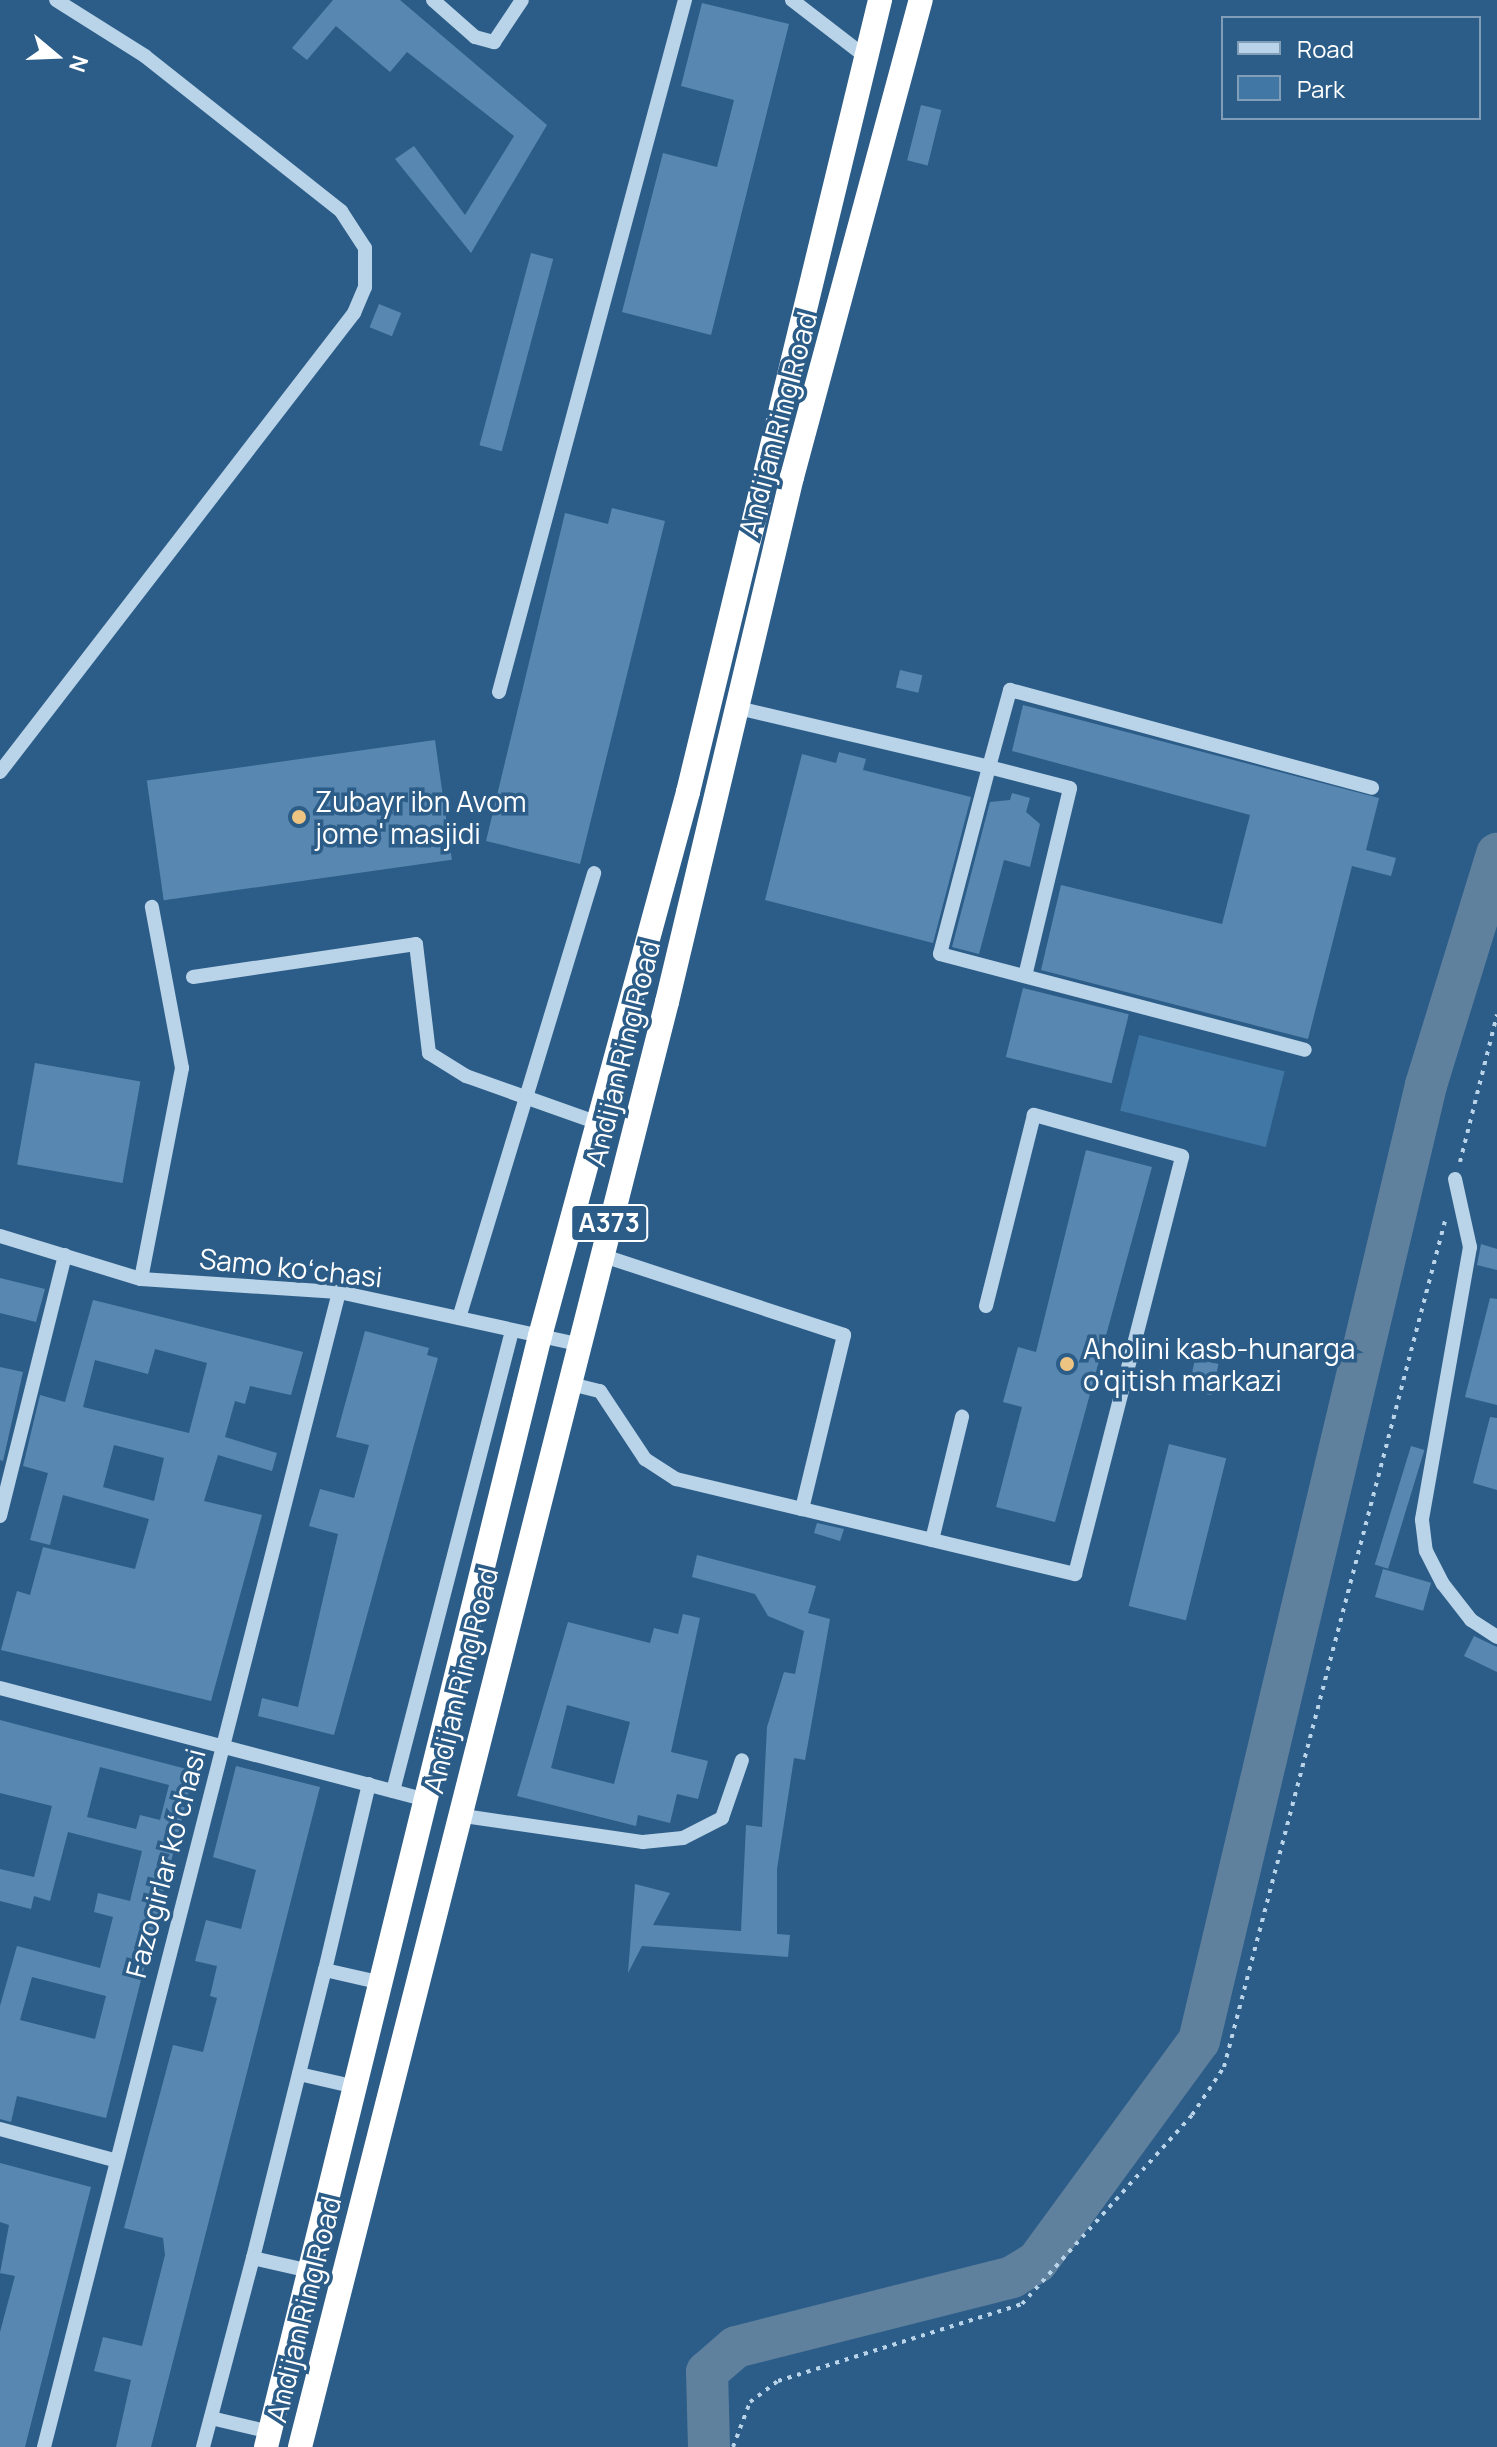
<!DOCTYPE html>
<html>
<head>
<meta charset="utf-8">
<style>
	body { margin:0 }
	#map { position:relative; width:1497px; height:2447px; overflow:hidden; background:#2c5d88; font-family:Manrope,sans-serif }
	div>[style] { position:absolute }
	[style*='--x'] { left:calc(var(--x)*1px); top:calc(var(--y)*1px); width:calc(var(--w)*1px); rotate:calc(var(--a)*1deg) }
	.green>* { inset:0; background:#4177a4; transform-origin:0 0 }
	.river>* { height:42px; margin:-21px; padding:0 21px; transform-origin:21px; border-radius:21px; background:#60819e }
	.building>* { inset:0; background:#5888b1; transform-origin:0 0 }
	.path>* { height:4px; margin-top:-2px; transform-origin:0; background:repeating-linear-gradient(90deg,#b9d3e8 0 4px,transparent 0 10px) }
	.minor>* { height:14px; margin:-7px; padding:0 7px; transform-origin:7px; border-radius:7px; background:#b9d3e8 }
	.highway>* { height:24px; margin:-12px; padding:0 12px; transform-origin:12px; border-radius:12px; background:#fff }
	.dots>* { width:22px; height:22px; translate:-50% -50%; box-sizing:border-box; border:4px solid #2c5d88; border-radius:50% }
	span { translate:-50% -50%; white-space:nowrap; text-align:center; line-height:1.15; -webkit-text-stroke:7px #2c5d88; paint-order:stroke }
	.shield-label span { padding:2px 6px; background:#2c5d88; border:2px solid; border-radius:6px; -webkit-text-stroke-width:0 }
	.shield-label { font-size:26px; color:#fff; font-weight:700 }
	.street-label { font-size:28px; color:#fff }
	.poi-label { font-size:28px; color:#fff }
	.left { translate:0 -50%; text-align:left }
	.legend { position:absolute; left:1221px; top:16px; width:260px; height:104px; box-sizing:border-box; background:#2c5d88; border:2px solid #809eb8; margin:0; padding:10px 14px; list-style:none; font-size:24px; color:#fff }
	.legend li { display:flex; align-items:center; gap:16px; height:40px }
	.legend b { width:40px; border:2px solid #809eb8 }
	.north { position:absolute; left:16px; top:16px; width:80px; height:80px; -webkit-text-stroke:6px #2c5d88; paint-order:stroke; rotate:109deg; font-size:22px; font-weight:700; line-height:32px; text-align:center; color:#fff }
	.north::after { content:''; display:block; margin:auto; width:28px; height:36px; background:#fff; clip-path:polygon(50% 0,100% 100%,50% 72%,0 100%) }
</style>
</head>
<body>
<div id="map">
	<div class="green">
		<div style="left:1139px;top:1035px;width:150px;height:78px;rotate:14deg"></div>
	</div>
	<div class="river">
		<div style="--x:709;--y:2447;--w:75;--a:-91.5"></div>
		<div style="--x:707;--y:2372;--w:38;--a:-41"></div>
		<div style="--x:736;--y:2347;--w:285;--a:-14.2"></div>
		<div style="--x:1012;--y:2277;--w:29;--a:-31"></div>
		<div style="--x:1037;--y:2262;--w:274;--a:-53.8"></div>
		<div style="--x:1199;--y:2041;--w:983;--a:-76.64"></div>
		<div style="--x:1426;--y:1085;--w:242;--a:-72.9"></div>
	</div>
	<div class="building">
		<div style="clip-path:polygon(333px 0,400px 0,547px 125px,471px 253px,395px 159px,414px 146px,465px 215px,514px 136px,407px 52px,390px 72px,336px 26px,307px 60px,292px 48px)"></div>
		<div style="clip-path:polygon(702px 3px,789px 24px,711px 335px,622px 312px,663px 153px,717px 167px,734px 100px,681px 86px)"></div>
		<div style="left:921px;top:105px;width:21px;height:57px;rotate:14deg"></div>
		<div style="left:531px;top:253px;width:23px;height:199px;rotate:15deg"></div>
		<div style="left:379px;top:304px;width:24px;height:25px;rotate:22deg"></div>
		<div style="clip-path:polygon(612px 508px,665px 521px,580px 864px,486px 841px,565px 513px,608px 524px)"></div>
		<div style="left:900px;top:670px;width:23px;height:18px;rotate:13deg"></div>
		<div style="clip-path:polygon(1023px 705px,1379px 798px,1366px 850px,1396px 858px,1391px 876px,1352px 866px,1308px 1039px,1041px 970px,1061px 885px,1222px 924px,1250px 815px,1012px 751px)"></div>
		<div style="left:435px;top:740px;width:121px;height:291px;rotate:82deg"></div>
		<div style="clip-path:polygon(839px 752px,866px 759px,863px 770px,971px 797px,933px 943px,765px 900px,802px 754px,836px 763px)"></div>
		<div style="clip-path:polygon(1012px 793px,1030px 798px,1026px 812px,1040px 824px,1030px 867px,1004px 860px,979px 954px,952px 947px,990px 802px,1010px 800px)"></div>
		<div style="left:1023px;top:988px;width:109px;height:71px;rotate:14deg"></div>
		<div style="left:35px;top:1063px;width:107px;height:103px;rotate:10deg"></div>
		<div style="clip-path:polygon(1086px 1150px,1152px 1167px,1055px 1522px,996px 1507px,1022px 1407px,1003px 1402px,1018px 1347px,1036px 1352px)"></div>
		<div style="clip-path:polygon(1481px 1244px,1497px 1249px,1497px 1270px,1477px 1265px)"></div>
		<div style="clip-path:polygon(0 1278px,45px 1289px,36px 1322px,0 1313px)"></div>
		<div style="clip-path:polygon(1490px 1298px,1497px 1299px,1497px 1405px,1465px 1397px)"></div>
		<div style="clip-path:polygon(evenodd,93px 1300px,303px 1352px,291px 1395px,250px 1386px,245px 1404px,235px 1401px,225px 1437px,277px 1453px,272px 1471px,218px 1455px,204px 1501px,262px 1515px,211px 1701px,1px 1650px,17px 1591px,30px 1595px,43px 1547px,135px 1569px,149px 1519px,63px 1495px,50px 1545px,30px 1540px,48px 1473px,23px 1466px,40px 1395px,65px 1402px,93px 1300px,155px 1349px,207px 1363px,189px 1433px,83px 1407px,95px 1360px,148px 1374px,155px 1349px,93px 1300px,114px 1445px,164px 1458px,154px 1501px,103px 1487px,114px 1445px)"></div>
		<div style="clip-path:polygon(365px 1331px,429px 1348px,427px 1355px,438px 1358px,334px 1735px,258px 1716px,262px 1698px,298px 1707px,338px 1534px,309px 1526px,315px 1506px,320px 1489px,354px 1498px,369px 1445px,336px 1437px)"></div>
		<div style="left:1195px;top:1359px;width:24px;height:32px;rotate:12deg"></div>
		<div style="clip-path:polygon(0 1367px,23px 1372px,3px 1461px,0 1460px)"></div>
		<div style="clip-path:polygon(1490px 1417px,1497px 1418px,1497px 1490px,1473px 1483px)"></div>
		<div style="left:1169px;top:1444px;width:59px;height:167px;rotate:14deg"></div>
		<div style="left:1411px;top:1446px;width:14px;height:124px;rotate:17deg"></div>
		<div style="clip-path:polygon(817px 1523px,844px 1529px,840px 1541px,814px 1533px)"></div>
		<div style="clip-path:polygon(697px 1555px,816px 1586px,808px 1613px,830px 1619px,805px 1760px,794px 1758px,777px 1869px,777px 1934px,790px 1935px,788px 1957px,642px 1946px,628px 1973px,635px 1884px,670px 1893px,653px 1925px,741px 1931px,746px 1825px,762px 1827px,767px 1727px,784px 1672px,795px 1674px,804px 1631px,768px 1616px,755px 1594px,692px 1577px)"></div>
		<div style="left:1383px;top:1569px;width:50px;height:29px;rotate:16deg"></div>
		<div style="clip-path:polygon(evenodd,683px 1614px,700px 1618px,671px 1752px,708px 1761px,698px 1799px,677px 1794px,670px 1823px,638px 1815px,636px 1826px,517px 1796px,568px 1622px,650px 1643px,654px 1628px,678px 1634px,683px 1614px,567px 1705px,630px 1722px,614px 1784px,551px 1768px,567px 1705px)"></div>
		<div style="clip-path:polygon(1474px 1636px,1497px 1647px,1497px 1672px,1464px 1656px)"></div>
		<div style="clip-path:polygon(evenodd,0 1720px,194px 1771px,106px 2118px,17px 2096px,11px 2122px,0 2119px,0 2006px,17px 1946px,100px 1968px,113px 1917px,94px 1912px,98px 1893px,130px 1901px,142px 1851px,68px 1832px,50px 1901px,34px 1896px,31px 1909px,0 1901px,0 1869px,34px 1877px,52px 1806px,0 1793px,0 1720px,100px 1767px,169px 1785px,160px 1820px,140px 1815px,136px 1829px,87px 1817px,100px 1767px,0 1720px,32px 1977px,106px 1996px,95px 2039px,20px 2020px,32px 1977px)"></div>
		<div style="clip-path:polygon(236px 1766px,320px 1787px,151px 2447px,116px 2447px,131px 2380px,94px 2371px,103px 2337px,142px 2346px,165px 2255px,163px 2238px,124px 2228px,173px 2045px,203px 2052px,217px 1998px,210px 1996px,217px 1966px,195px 1961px,206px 1920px,241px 1929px,256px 1870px,213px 1857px)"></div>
		<div style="clip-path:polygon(0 2163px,91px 2187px,25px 2447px,0 2447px,0 2332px,15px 2276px,0 2273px,9px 2225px,0 2222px)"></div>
	</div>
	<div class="path">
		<div style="--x:1460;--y:1162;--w:152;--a:-75.9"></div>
		<div style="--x:733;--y:2447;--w:48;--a:-69.3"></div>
		<div style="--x:750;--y:2402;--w:35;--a:-37"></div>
		<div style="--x:778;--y:2381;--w:256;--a:-17.5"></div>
		<div style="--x:1022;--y:2304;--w:254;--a:-48"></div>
		<div style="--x:1192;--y:2115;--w:58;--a:-56.3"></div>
		<div style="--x:1224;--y:2067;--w:874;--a:-75.36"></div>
	</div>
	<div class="minor">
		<div style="--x:433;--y:0;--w:56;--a:41.4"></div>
		<div style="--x:475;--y:37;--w:20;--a:15"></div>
		<div style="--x:494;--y:42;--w:50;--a:-56.3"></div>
		<div style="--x:792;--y:0;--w:93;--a:37.6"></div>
		<div style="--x:499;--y:692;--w:717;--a:-74.96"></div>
		<div style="--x:738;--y:708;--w:258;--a:13.2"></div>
		<div style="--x:989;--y:767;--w:193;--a:104.7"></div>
		<div style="--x:940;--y:954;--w:377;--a:14.7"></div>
		<div style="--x:0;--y:772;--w:580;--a:-52.36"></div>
		<div style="--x:354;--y:313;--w:28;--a:-67"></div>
		<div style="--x:365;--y:287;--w:39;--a:-90"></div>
		<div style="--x:365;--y:248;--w:44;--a:-123"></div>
		<div style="--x:341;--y:211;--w:250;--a:-141.7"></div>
		<div style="--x:145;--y:56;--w:105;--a:-147.8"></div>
		<div style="--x:1025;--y:976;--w:193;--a:-76.5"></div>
		<div style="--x:1070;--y:788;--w:84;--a:-165.5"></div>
		<div style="--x:989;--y:767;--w:80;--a:-74.7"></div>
		<div style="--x:1010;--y:690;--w:375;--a:15.1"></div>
		<div style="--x:193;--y:977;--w:225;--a:-8.4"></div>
		<div style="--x:416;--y:944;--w:110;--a:83.2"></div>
		<div style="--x:429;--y:1053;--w:44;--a:31.9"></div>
		<div style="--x:466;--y:1076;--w:140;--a:19.6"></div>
		<div style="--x:1455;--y:1179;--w:70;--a:77.6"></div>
		<div style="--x:1470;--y:1247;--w:277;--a:100"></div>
		<div style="--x:1422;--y:1520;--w:31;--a:83"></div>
		<div style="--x:1426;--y:1551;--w:37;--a:63"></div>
		<div style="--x:1443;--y:1584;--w:46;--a:52.1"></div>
		<div style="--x:1471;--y:1620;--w:31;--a:33"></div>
		<div style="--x:0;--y:1236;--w:147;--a:17"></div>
		<div style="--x:141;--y:1279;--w:198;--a:3.8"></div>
		<div style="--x:339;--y:1292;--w:244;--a:12.3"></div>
		<div style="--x:141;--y:1279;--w:215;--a:-79"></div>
		<div style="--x:182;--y:1068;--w:164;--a:-100.6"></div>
		<div style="--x:459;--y:1318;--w:465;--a:-73.1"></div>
		<div style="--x:567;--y:1383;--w:34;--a:14"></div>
		<div style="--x:600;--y:1391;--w:82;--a:56.5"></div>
		<div style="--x:645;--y:1459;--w:37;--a:33"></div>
		<div style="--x:676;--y:1479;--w:130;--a:13.4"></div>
		<div style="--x:802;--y:1509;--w:179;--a:-76.4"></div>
		<div style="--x:844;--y:1335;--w:257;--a:-161.8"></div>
		<div style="--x:802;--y:1509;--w:281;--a:13.4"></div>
		<div style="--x:1075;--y:1574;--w:431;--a:-75.6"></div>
		<div style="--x:1182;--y:1156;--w:154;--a:-164.5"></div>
		<div style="--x:1034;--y:1115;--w:197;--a:104.1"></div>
		<div style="--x:0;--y:1516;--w:269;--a:-76"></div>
		<div style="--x:932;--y:1540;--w:127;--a:-76.3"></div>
		<div style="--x:0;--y:1688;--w:442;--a:14.7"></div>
		<div style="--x:393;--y:1791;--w:476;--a:-75.5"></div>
		<div style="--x:457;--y:1815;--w:188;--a:8.3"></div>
		<div style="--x:643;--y:1842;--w:40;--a:-5.7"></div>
		<div style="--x:683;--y:1838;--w:44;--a:-27.1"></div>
		<div style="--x:722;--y:1818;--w:61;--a:-71"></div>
		<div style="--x:325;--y:1970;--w:191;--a:-76.7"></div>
		<div style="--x:299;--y:2074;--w:58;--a:12.8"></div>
		<div style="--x:0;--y:2129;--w:118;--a:15.2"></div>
		<div style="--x:253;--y:2258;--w:297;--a:-76"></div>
		<div style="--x:325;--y:1970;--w:58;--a:12.8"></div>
		<div style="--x:211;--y:2418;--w:61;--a:13.3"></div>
		<div style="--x:44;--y:2447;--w:1192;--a:-75.67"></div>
		<div style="--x:203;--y:2447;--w:196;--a:-75.2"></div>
		<div style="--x:253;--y:2258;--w:58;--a:12.8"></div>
	</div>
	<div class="highway">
		<div style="--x:266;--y:2447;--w:1144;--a:-76.15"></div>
		<div style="--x:540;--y:1336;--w:564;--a:-74.78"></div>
		<div style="--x:688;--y:792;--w:815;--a:-76.37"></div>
		<div style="--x:300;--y:2447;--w:1491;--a:-75.75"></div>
		<div style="--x:667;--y:1002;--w:540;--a:-76.61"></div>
		<div style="--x:792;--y:477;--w:494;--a:-74.9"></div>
	</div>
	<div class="dots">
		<div style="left:299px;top:817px;background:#edc481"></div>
		<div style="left:1067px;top:1364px;background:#edc481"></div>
	</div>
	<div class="shield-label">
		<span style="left:609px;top:1223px">A373</span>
	</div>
	<div class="street-label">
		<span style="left:777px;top:424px;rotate:-75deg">Andijan Ring Road</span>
		<span style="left:622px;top:1053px;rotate:-76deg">Andijan Ring Road</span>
		<span style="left:291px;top:1267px;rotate:6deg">Samo koʻchasi</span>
		<span style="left:460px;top:1680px;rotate:-76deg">Andijan Ring Road</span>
		<span style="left:165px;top:1863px;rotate:-75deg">Fazogirlar koʻchasi</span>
		<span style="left:303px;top:2309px;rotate:-76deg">Andijan Ring Road</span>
	</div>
	<div class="poi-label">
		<span class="left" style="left:315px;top:817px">Zubayr ibn Avom<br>jome' masjidi</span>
		<span class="left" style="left:1083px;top:1364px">Aholini kasb-hunarga<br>o'qitish markazi</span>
	</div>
	<ul class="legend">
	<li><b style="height:10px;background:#b9d3e8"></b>Road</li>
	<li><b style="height:22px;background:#4177a4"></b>Park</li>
	</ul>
	<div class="north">N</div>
</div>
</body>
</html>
